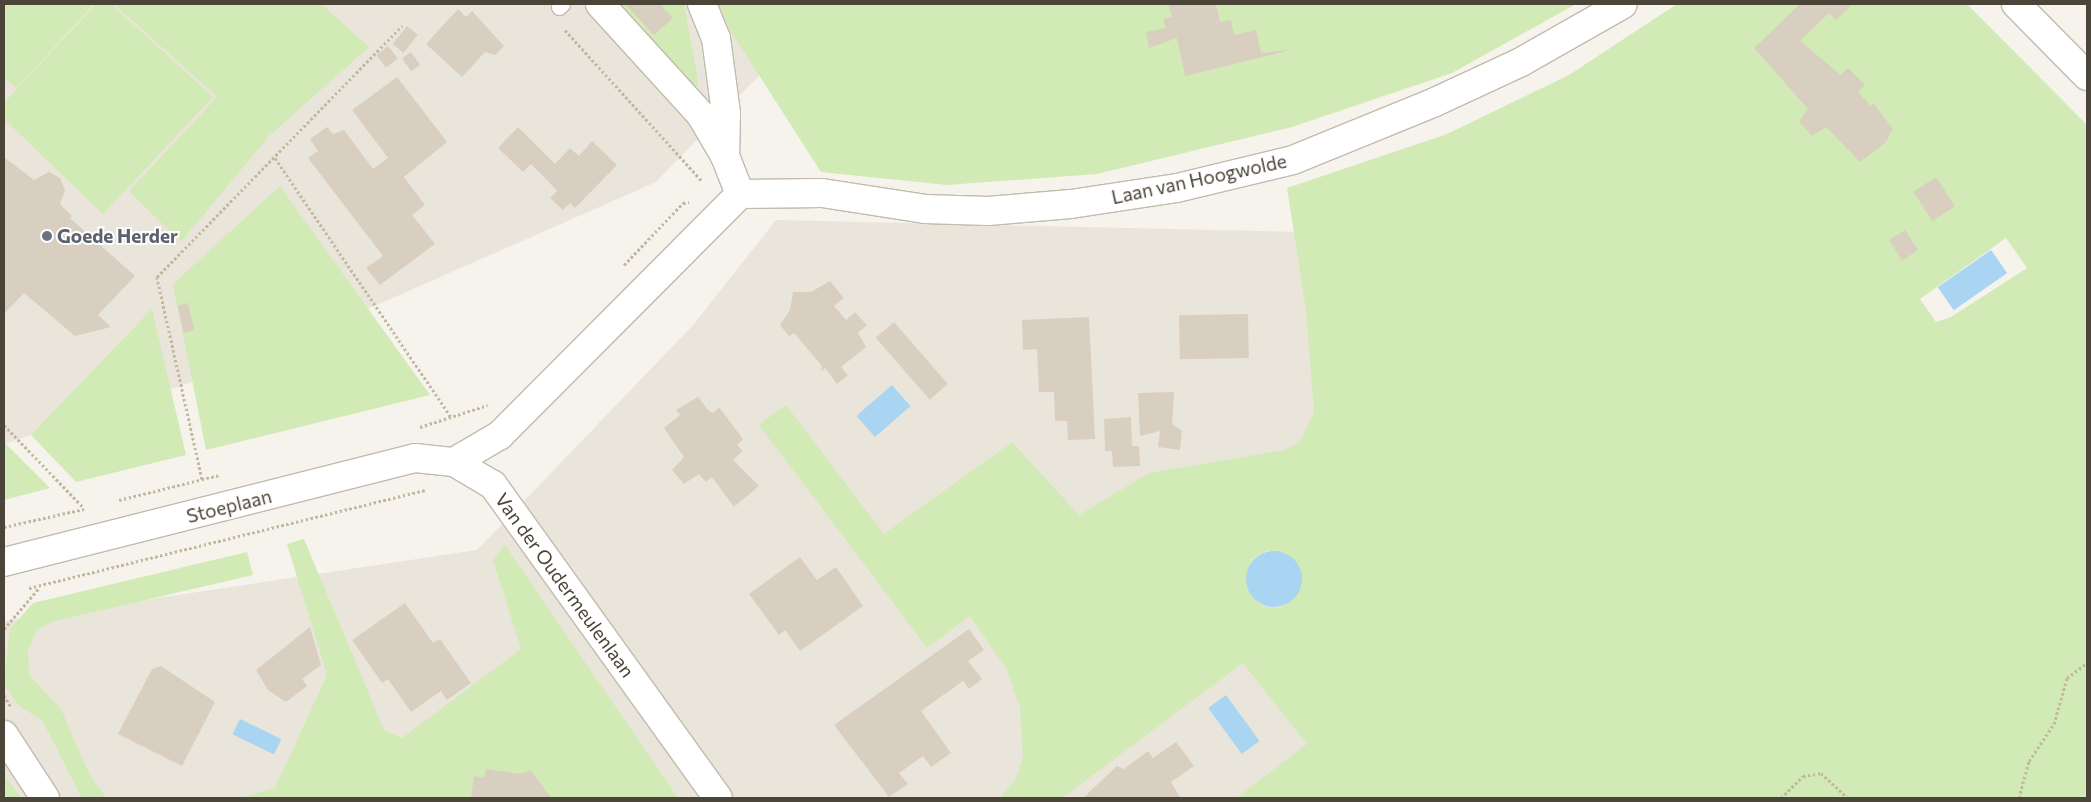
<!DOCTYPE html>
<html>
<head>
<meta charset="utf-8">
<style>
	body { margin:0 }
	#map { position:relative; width:2091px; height:802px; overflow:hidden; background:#f6f3ec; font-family:Commissioner,sans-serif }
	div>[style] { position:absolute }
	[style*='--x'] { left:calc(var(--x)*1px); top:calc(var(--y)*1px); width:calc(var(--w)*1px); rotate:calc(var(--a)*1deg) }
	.residential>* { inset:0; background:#eae5da }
	.green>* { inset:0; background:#d2eab5 }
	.water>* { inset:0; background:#a9d4f2; transform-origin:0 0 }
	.round { border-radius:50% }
	.building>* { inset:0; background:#d8cfc1; transform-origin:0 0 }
	.path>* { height:3px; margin-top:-1.5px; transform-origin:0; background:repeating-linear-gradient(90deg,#c4b79f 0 2.5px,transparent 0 5px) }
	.roads { filter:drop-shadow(1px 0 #c2bbae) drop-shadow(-1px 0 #c2bbae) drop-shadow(0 1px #c2bbae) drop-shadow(0 -1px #c2bbae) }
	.service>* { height:15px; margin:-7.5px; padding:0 7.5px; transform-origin:7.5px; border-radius:7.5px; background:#fff }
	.minor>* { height:28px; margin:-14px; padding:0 14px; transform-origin:14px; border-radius:14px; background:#fff }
	.tertiary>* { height:28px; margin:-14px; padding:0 14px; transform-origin:14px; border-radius:14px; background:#fff }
	.dots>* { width:14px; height:14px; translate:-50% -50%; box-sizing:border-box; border:2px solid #fff; border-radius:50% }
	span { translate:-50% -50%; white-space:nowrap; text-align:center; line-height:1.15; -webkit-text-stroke:4px #fff; paint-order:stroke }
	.street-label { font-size:19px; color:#4b4439 }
	.worship-label { font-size:19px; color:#5b616d; font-weight:700 }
	.left { translate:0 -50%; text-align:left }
	.frame { position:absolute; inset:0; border:5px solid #4b4439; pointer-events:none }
</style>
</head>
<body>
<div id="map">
	<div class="residential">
		<div style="clip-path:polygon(4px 4px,733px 4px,781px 53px,656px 182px,229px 370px,4px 444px)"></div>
		<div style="clip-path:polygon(776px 220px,1387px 234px,1494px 798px,4px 798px,4px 621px,477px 550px,694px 324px)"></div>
	</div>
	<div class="green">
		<div style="clip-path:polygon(4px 4px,94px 4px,16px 88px,4px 77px)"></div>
		<div style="clip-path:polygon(96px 4px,111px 4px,213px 97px,103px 214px,4px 119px,4px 103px)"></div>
		<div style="clip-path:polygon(114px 4px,321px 4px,369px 47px,269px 136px,181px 242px,129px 191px,217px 97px)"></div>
		<div style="clip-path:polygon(620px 4px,684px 4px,699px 86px,688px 82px)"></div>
		<div style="clip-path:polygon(719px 4px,1576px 4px,1452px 73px,1292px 127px,1097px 174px,947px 185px,821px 172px,730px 30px)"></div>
		<div style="clip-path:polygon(evenodd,1677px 4px,1967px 4px,2087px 125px,2087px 798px,1236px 798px,1307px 744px,1243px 663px,1062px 798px,1000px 798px,1016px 779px,1023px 757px,1020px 708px,1007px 670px,970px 616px,927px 648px,759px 425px,786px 405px,884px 534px,1012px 442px,1079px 515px,1149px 473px,1284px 450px,1300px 442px,1314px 412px,1306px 310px,1287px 188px,1447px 134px,1569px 75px,1677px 4px,2006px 238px,2027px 268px,1951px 317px,1936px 322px,1920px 299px,2006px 238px,1677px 4px,1268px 550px,1302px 584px,1292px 600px,1279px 608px,1264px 607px,1252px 596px,1247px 579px,1252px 559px,1268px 550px)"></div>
		<div style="clip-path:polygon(280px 186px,430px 395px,206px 450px,173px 284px)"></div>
		<div style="clip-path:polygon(152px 309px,186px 455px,76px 482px,31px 435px)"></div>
		<div style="clip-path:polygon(4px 442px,50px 488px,4px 500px)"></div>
		<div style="clip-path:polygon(304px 539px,384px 730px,402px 738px,521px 649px,493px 560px,505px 545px,678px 798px,240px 798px,275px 788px,327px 675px,287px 544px)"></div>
		<div style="clip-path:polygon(247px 552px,253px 575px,51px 622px,37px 630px,28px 650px,29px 675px,61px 709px,89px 774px,106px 798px,82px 798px,42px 720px,19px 706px,4px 684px,10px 629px,33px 603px)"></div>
		<div style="clip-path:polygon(4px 775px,21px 798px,4px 798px)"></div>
	</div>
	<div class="water">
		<div style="left:1991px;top:250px;width:28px;height:65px;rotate:55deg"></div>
		<div style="left:892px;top:385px;width:28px;height:47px;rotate:49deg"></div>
		<div class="round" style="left:1246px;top:551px;width:56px;height:56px"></div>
		<div style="left:1226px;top:695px;width:57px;height:22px;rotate:54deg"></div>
		<div style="left:240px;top:719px;width:46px;height:17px;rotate:26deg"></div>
	</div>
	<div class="building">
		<div style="clip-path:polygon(625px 4px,660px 4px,673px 18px,654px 35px)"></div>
		<div style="clip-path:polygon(1168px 4px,1216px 4px,1220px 22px,1231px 20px,1234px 35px,1256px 30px,1261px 53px,1291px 50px,1185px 76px,1177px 38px,1149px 48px,1146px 32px,1166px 28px,1163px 19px,1172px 17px)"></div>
		<div style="clip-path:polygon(1800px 4px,1853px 4px,1836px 20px,1829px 13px,1800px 41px,1841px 75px,1848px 68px,1865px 85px,1858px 92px,1871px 106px,1873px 103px,1893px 129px,1885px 143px,1860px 162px,1826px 127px,1812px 136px,1799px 122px,1808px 109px,1754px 48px)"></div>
		<div style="clip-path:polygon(458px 9px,466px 17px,472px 11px,504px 46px,495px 55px,485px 52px,462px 77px,426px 44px)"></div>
		<div style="left:407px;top:26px;width:14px;height:23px;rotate:39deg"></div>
		<div style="left:388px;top:46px;width:16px;height:15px;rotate:52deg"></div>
		<div style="left:411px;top:52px;width:16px;height:11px;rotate:55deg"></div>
		<div style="clip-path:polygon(397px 77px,447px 142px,404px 177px,425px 205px,412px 215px,435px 244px,380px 285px,366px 268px,383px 256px,308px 158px,318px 151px,310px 139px,327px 127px,333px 134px,344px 130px,373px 169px,388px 158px,352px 110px)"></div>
		<div style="clip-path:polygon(518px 127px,555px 164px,570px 148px,579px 156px,592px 141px,617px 165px,575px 208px,570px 203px,563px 210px,550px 198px,557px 191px,544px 177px,531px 164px,523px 172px,498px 148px)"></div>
		<div style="clip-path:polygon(4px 157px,34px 180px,49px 172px,60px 178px,65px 190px,60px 204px,72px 216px,70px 218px,135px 276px,98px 315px,111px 327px,75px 336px,24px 293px,4px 314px)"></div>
		<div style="left:1936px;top:177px;width:35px;height:27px;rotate:57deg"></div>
		<div style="left:1905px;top:230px;width:24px;height:19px;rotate:57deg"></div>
		<div style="clip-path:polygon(830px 281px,844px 298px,834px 306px,846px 320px,855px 312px,867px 325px,858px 333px,866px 347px,841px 367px,848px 375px,837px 384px,825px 368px,821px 371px,822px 366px,794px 333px,789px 336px,780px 325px,790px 310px,793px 292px,811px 292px)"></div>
		<div style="left:188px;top:303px;width:28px;height:11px;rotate:77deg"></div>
		<div style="left:1248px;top:314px;width:44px;height:69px;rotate:89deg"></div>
		<div style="clip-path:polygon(1089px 317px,1095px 439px,1068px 440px,1067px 421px,1055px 421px,1054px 392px,1039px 392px,1037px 349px,1023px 350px,1022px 320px)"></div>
		<div style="left:894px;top:322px;width:82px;height:24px;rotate:49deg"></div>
		<div style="clip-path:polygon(1174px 392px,1172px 424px,1182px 431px,1180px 450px,1158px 447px,1160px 431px,1140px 436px,1138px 393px)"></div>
		<div style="clip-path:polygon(698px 397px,708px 410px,713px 413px,719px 407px,743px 439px,737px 445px,743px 451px,733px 460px,759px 486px,734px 507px,712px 477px,706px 482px,699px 474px,684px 484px,672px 470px,684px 457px,664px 428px,680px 415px,676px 410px)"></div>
		<div style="clip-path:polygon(1131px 417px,1132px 446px,1139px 446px,1140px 466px,1113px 467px,1112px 451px,1105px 451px,1104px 419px)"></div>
		<div style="clip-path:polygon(800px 557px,817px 580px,836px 567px,863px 606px,800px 651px,785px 630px,779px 635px,749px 594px)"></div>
		<div style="clip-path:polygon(405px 603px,433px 643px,440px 639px,471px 683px,447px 700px,441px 691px,411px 712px,388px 679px,382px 683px,352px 640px)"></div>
		<div style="clip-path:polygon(310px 627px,321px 665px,302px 679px,307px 686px,286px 702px,268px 690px,256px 670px)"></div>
		<div style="clip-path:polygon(969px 629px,984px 650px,968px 661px,982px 679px,969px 689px,963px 681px,921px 711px,951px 753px,931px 767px,923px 756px,899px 773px,908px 784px,889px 797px,834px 725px)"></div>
		<div style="clip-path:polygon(161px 666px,215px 702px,182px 766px,118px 734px,152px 669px)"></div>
		<div style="clip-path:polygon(1176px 742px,1194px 766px,1171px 782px,1180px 798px,1083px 798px,1117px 766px,1124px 769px,1148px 751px,1153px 758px)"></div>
		<div style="clip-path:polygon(486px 769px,520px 774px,531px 770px,551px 798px,471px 798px,474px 776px,484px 778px)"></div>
	</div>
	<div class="path">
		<div style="--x:565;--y:30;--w:204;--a:47.8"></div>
		<div style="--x:275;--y:158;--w:315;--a:55.8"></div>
		<div style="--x:624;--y:265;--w:86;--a:-46.4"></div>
		<div style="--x:683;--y:203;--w:6;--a:-9"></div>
		<div style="--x:4;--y:425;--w:115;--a:46.1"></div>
		<div style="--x:420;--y:427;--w:71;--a:-17.9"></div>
		<div style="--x:202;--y:479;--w:207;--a:-102.6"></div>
		<div style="--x:157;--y:277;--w:351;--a:-45.7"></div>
		<div style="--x:119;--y:500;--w:103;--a:-14"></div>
		<div style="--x:4;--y:527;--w:82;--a:-12.7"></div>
		<div style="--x:29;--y:588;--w:408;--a:-13.9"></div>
		<div style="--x:4;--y:629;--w:54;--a:-49.5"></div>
		<div style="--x:4;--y:695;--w:14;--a:60"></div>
		<div style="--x:1781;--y:798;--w:31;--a:-45"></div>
		<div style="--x:1803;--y:776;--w:18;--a:-9"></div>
		<div style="--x:1821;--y:773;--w:37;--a:43"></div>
		<div style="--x:2019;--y:798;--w:38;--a:-75"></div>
		<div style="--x:2029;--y:761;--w:45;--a:-56"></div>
		<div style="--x:2054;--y:724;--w:48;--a:-74.2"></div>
		<div style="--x:2067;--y:678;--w:25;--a:-37"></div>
	</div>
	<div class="roads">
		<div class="service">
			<div style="--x:559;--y:7;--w:4;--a:-45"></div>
		</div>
		<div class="minor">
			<div style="--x:600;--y:4;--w:150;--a:47.7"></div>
			<div style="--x:701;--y:115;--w:48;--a:59.7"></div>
			<div style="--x:725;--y:156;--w:41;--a:68.5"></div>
			<div style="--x:702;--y:4;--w:37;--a:68"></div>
			<div style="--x:716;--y:38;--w:76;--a:82.4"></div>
			<div style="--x:726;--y:113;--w:43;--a:91.3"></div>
			<div style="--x:2016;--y:4;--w:101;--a:45.4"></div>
			<div style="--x:740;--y:194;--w:82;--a:-0.7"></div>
			<div style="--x:822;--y:193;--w:104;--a:8.8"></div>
			<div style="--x:925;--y:209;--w:63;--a:1.8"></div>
			<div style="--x:988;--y:211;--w:83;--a:-4.8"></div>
			<div style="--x:1071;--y:204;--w:107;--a:-8.6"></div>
			<div style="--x:1177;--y:188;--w:119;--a:-13.6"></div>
			<div style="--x:1293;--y:160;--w:153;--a:-22.2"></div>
			<div style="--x:1435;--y:102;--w:95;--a:-24.9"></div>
			<div style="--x:1521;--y:62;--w:117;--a:-29.6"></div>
			<div style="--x:454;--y:462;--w:53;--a:-30.4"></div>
			<div style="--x:500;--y:435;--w:340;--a:-45.1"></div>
			<div style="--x:4;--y:735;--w:75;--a:56.9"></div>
		</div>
		<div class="tertiary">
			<div style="--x:4;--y:562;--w:424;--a:-14.2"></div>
			<div style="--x:415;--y:458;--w:39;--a:6"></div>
			<div style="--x:454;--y:462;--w:45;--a:30.5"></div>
			<div style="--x:493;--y:485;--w:385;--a:54.3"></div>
		</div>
	</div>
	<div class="dots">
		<div style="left:47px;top:236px;background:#6b7280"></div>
	</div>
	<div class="street-label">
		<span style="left:1199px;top:179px;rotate:-12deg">Laan van Hoogwolde</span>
		<span style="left:229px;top:506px;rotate:-14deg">Stoeplaan</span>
		<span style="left:565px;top:585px;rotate:54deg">Van der Oudermeulenlaan</span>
	</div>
	<div class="worship-label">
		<span class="left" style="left:57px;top:236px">Goede Herder</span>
	</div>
	<div class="frame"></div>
</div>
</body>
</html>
